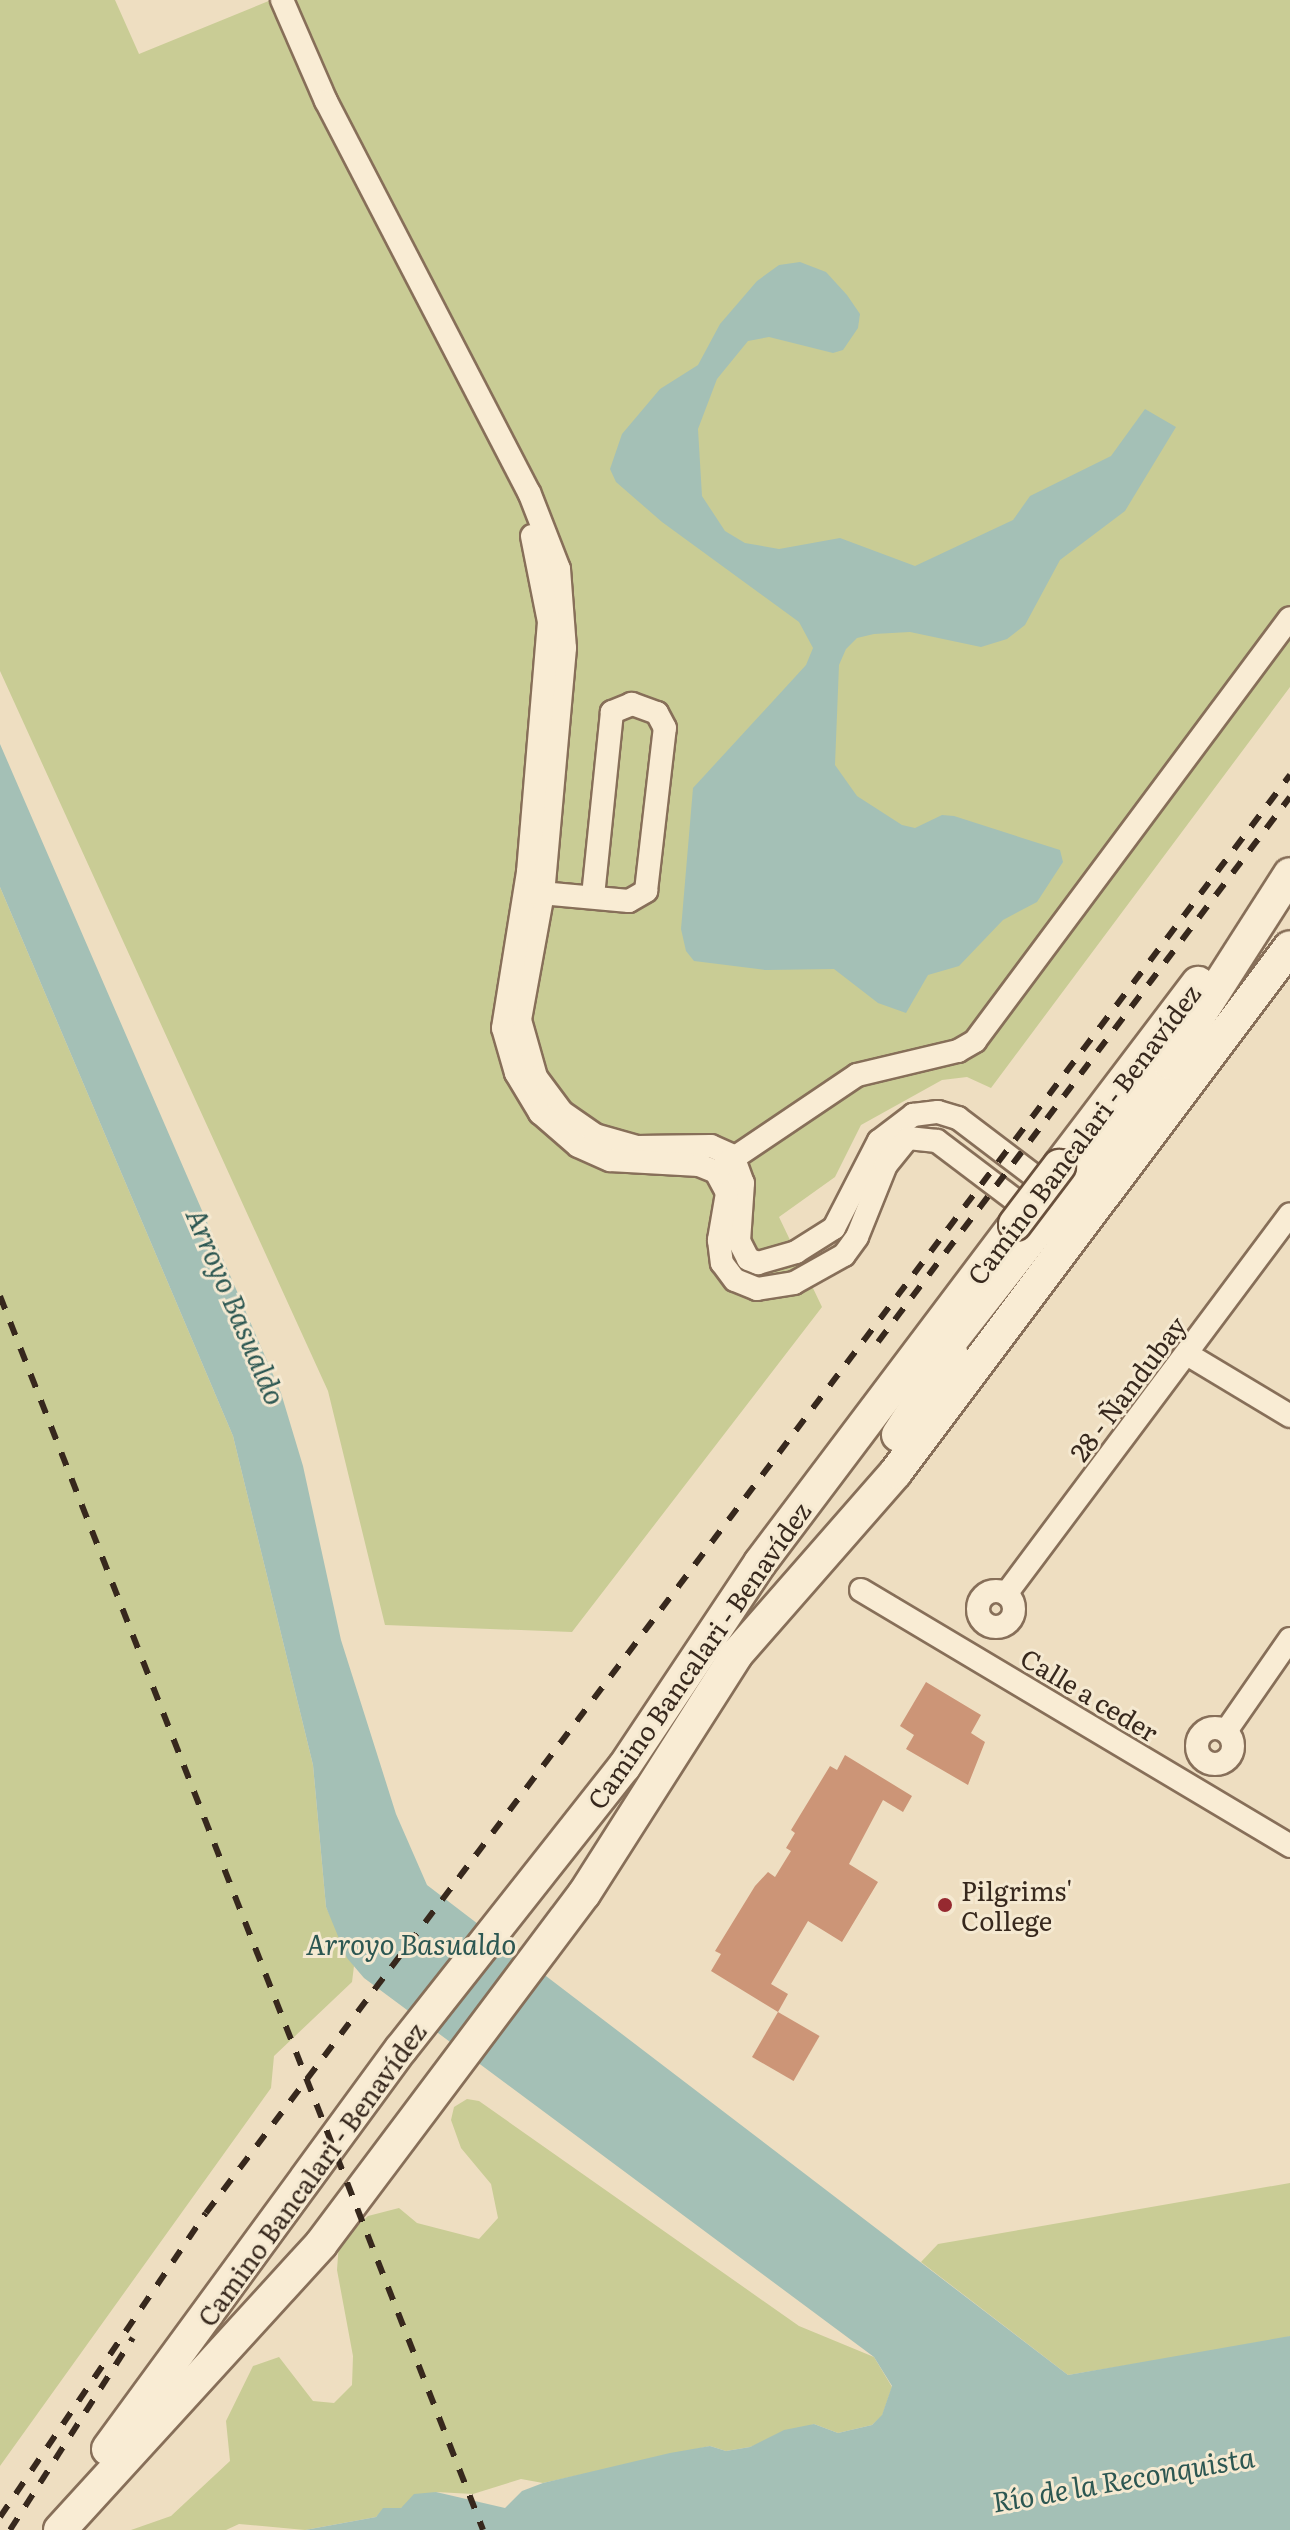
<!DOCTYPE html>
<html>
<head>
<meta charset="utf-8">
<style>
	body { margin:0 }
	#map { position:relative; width:1290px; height:2530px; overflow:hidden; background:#eedec1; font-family:Literata,serif }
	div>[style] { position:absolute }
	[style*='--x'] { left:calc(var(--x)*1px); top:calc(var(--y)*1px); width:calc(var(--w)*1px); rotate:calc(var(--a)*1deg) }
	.green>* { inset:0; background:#c9cc95 }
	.water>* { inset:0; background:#a4c0b6 }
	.building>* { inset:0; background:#cc9577; transform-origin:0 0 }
	.roads { filter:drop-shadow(2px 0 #876f59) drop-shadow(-2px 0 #876f59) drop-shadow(0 2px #876f59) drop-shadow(0 -2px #876f59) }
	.minor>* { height:22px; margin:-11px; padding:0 11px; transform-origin:11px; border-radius:11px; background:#f9ecd4 }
	.minor>.ring { margin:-11px; padding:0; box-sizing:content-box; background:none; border:22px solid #f9ecd4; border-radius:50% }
	.secondary>* { height:32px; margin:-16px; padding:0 16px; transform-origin:16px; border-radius:16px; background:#f9ecd4 }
	.rail>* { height:6px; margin-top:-3px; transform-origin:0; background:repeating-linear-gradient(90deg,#37281d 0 14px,transparent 0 28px) }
	.bridges { filter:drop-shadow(2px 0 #69503c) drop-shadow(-2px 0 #69503c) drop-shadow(0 2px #69503c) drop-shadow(0 -2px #69503c) }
	.secondary-bridge>* { height:32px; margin:-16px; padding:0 16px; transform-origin:16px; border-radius:16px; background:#f9ecd4 }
	.dots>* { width:22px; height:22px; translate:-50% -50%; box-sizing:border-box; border:4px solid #f5e9d1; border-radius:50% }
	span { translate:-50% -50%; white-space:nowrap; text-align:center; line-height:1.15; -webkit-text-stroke:6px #f5e9d1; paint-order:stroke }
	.street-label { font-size:26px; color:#37281d }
	.poi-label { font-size:26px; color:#37281d }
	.left { translate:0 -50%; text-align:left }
	.water-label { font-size:28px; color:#2c5752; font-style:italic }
</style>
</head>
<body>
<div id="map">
	<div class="green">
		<div style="clip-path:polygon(0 0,115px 0,139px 54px,271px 0,1290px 0,1290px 687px,991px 1088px,967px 1077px,942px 1080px,861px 1125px,835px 1177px,779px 1217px,822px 1307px,572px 1632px,385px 1625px,328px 1391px,0 671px)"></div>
		<div style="clip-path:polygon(0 887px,233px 1436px,313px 1765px,326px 1907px,354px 1966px,352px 1982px,274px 2056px,271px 2088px,0 2466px)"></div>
		<div style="clip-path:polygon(467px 2099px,479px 2101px,799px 2326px,874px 2357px,892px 2387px,882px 2416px,872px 2425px,838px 2433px,814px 2424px,750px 2447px,726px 2451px,710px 2446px,543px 2483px,521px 2479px,473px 2494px,436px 2492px,401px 2508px,384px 2508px,376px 2517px,305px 2530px,239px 2524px,226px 2530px,131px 2530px,171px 2516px,230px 2461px,226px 2421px,253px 2366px,279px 2357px,313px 2401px,334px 2403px,352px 2385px,353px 2356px,337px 2270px,339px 2242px,368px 2216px,399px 2208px,417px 2223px,479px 2239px,498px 2218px,491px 2184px,461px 2148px,451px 2120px,454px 2107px)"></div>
		<div style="clip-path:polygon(1290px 2183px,1290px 2336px,1279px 2340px,1068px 2375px,921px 2262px,938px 2244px)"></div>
	</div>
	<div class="water">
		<div style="clip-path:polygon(800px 262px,826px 272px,847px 295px,860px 314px,858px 328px,843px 350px,833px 353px,769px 337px,748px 341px,717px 379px,698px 429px,702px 496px,725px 531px,745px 543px,779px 549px,840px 538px,915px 566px,1013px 520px,1030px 496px,1111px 456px,1145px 409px,1176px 427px,1125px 511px,1060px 560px,1025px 625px,1007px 639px,981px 647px,910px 632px,874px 634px,857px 638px,846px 649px,839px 665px,835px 765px,857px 796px,902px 825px,915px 828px,942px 815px,954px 816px,1060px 850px,1063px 862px,1037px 902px,1003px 920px,959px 966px,928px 975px,906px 1013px,878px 1003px,834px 969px,765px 970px,694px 961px,686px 951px,681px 929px,693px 788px,806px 665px,813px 648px,799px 622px,662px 522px,616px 482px,610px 469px,622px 434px,660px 389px,698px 365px,720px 324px,757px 281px,779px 265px)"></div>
		<div style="clip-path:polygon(0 744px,281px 1393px,303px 1466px,341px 1640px,396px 1814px,427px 1885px,1068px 2375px,1290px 2336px,1290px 2530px,305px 2530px,376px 2517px,383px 2508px,401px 2508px,414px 2494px,436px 2492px,505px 2508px,522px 2491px,543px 2483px,670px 2453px,710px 2446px,726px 2451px,750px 2447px,784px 2430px,814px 2424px,838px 2433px,872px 2425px,882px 2415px,892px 2386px,874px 2357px,364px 1978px,347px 1958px,326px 1907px,313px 1765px,233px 1436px,0 887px)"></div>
	</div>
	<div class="building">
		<div style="clip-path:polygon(926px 1682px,981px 1715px,971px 1733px,985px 1742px,968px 1785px,906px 1749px,914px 1735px,900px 1726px)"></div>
		<div style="clip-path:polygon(845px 1755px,912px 1796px,903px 1812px,883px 1800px,849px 1864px,878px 1882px,842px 1942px,808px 1921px,771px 1984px,788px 1994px,778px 2012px,711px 1971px,721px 1954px,715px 1951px,755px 1886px,768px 1872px,775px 1877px,791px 1851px,786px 1848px,795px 1833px,791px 1830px,830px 1766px,837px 1770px)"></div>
		<div style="left:778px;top:2012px;width:48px;height:52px;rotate:30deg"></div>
	</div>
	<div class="roads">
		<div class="minor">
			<div style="--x:282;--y:0;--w:110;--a:66.5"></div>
			<div style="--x:326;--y:101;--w:441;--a:62.6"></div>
			<div style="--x:529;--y:492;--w:83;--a:68.7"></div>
			<div style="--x:559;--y:569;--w:79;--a:85.7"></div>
			<div style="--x:565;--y:648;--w:246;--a:95.1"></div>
			<div style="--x:543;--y:893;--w:129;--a:100.3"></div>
			<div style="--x:520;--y:1020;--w:59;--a:74.3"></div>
			<div style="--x:536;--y:1077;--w:44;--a:53.4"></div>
			<div style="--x:562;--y:1112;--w:40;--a:34.9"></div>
			<div style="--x:595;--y:1135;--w:44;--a:15.9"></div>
			<div style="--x:637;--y:1147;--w:74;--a:-0.8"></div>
			<div style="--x:711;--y:1146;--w:24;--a:24"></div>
			<div style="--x:733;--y:1156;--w:29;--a:70"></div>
			<div style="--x:743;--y:1183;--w:58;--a:93.9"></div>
			<div style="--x:739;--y:1241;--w:20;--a:63"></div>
			<div style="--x:748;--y:1259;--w:11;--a:22"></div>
			<div style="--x:758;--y:1263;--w:40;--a:-16"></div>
			<div style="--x:796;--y:1252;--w:45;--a:-32.3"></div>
			<div style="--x:834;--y:1228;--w:98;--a:-62.7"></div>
			<div style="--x:879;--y:1141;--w:43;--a:-37.4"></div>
			<div style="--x:913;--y:1115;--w:25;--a:-7"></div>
			<div style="--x:938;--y:1112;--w:21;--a:17"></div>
			<div style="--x:958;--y:1118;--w:121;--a:37.2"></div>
			<div style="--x:532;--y:536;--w:88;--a:78.8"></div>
			<div style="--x:549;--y:622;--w:251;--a:94.8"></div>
			<div style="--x:528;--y:872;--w:158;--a:99.1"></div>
			<div style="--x:503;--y:1028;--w:47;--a:73.9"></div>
			<div style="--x:516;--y:1073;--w:47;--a:59"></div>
			<div style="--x:540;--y:1113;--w:50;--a:41"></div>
			<div style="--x:578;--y:1146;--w:35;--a:24"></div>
			<div style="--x:610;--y:1160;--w:89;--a:3.2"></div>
			<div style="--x:699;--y:1165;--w:18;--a:22"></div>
			<div style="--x:716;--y:1172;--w:24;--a:62"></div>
			<div style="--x:727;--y:1193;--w:48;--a:99.7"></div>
			<div style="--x:719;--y:1240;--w:23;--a:83"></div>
			<div style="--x:722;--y:1263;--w:21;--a:53"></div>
			<div style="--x:735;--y:1280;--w:24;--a:22"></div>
			<div style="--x:757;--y:1289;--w:37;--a:-9"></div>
			<div style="--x:794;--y:1283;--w:57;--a:-29.2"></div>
			<div style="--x:844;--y:1255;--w:22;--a:-54"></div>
			<div style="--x:857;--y:1237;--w:78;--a:-68.1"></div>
			<div style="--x:886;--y:1165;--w:35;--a:-51"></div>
			<div style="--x:908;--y:1138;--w:29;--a:6"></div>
			<div style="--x:937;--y:1141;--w:124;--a:37.1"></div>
			<div style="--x:530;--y:892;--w:99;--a:5.2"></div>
			<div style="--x:629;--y:901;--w:20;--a:-30"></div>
			<div style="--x:646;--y:891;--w:164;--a:-83.4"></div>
			<div style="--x:665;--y:728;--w:17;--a:-118"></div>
			<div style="--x:657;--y:713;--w:27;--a:-160"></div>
			<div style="--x:632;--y:704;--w:22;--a:158"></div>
			<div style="--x:612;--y:712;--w:185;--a:95.9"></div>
			<div style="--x:725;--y:1164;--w:159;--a:-34"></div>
			<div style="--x:857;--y:1075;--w:104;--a:-13.4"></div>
			<div style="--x:958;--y:1051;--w:20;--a:-30"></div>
			<div style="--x:975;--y:1041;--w:527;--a:-53.33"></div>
			<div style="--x:1187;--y:1354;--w:120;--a:31"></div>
			<div style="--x:861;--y:1590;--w:500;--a:30.8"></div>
			<div class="ring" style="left:978px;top:1591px;width:14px;height:14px"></div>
			<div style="--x:1006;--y:1594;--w:474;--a:-53.2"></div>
			<div class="ring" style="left:1197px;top:1728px;width:14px;height:14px"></div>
			<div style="--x:1226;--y:1731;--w:112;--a:-55.2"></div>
		</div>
		<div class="secondary">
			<div style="--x:1059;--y:1166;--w:230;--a:-52.8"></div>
			<div style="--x:930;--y:1368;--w:387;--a:-51.9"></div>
			<div style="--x:1169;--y:1063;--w:224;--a:-57.4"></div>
			<div style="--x:898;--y:1435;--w:98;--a:-57.1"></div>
			<div style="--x:108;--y:2449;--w:496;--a:-53.8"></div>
			<div style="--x:401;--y:2049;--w:360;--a:-51.7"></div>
			<div style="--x:624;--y:1767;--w:245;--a:-56.3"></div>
			<div style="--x:760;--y:1563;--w:424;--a:-53"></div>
			<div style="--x:60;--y:2530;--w:387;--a:-47.6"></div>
			<div style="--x:321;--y:2244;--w:438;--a:-53.1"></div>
			<div style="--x:584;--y:1894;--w:283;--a:-57.5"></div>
			<div style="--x:736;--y:1655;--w:243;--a:-48.8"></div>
			<div style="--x:896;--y:1472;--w:656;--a:-53.11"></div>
		</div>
	</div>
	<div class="rail">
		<div style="--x:0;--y:1296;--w:1325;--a:68.62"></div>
		<div style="--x:878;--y:1342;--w:683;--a:-52.91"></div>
		<div style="--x:0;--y:2517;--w:367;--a:-55.9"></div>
		<div style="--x:206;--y:2213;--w:1801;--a:-52.99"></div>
		<div style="--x:10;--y:2530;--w:228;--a:-57.4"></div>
	</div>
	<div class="bridges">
		<div class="secondary-bridge">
			<div style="--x:1015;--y:1224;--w:73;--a:-52.8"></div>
		</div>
	</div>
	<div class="dots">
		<div style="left:945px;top:1905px;background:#962930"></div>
	</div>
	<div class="street-label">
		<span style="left:1083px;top:1134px;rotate:-53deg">Camino Bancalari - Benavídez</span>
		<span style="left:1127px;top:1388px;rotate:-53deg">28 - Ñandubay</span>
		<span style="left:698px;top:1655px;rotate:-55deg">Camino Bancalari - Benavídez</span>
		<span style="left:1090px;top:1694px;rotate:31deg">Calle a ceder</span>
		<span style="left:311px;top:2174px;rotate:-54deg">Camino Bancalari - Benavídez</span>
	</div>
	<div class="poi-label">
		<span class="left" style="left:961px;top:1905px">Pilgrims'<br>College</span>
	</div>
	<div class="water-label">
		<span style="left:237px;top:1306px;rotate:67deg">Arroyo Basualdo</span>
		<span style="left:411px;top:1943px">Arroyo Basualdo</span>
		<span style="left:1123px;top:2478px;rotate:-10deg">Río de la Reconquista</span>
	</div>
</div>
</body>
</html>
